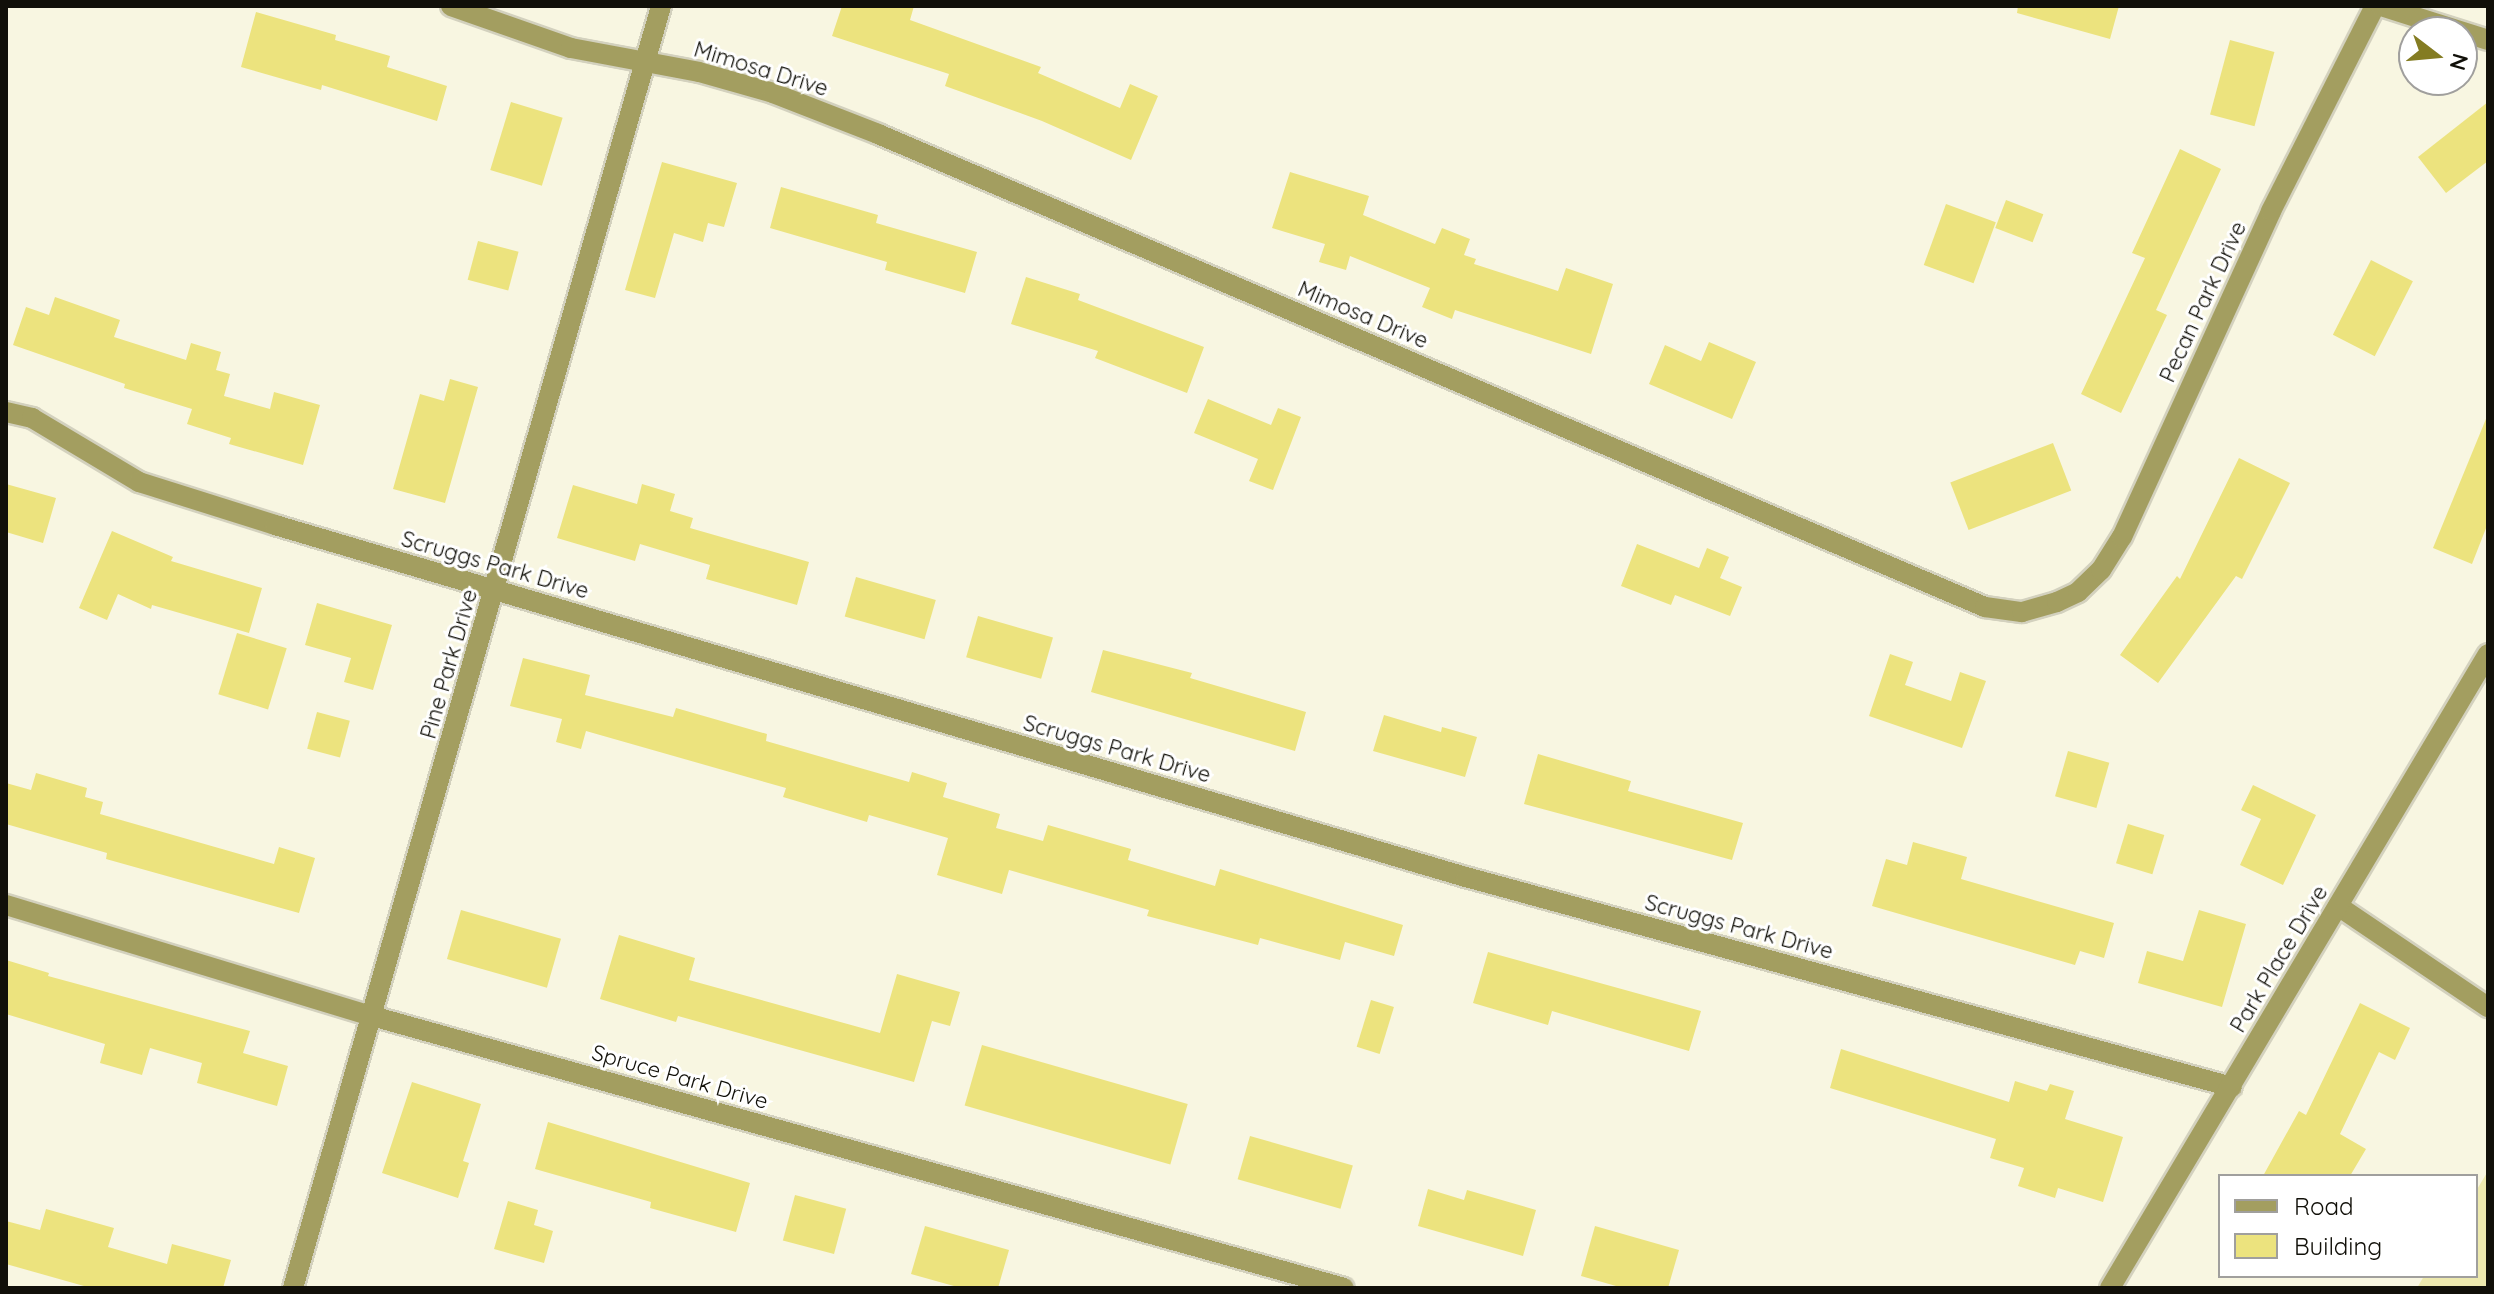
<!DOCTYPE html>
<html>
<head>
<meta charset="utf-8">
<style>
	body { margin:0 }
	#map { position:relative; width:2494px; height:1294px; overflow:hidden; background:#f8f6e1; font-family:Quicksand,sans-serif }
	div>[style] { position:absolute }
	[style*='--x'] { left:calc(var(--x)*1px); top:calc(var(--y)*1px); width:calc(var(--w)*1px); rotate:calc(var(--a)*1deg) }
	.green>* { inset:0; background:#ede9ae }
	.building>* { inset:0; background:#ece37e; transform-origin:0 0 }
	.roads { filter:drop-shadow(2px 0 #d3d1be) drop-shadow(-2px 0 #d3d1be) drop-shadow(0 2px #d3d1be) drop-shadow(0 -2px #d3d1be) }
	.minor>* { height:20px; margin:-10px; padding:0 10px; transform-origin:10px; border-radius:10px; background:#a39e60 }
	span { translate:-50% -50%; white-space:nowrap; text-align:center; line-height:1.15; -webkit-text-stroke:6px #fff; paint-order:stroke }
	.street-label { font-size:22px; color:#111009 }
	.frame { position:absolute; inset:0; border:8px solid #111009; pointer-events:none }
	.legend { position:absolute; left:2218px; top:1174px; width:260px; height:104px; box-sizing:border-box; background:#fff; border:2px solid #a09f9d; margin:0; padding:10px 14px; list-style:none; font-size:24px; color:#111009 }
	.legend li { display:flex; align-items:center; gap:16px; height:40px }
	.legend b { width:40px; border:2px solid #a09f9d }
	.north { position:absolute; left:2398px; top:16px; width:80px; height:80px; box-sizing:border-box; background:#fff; border:2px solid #a09f9d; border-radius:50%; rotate:106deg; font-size:22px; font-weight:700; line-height:32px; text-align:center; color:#111009 }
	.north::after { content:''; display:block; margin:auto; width:28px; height:36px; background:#847c22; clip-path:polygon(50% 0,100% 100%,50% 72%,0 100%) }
</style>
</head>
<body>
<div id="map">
	<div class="green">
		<div style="clip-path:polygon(2488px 1171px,2488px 1288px,2417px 1288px,2424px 1276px,2476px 1276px,2476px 1191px)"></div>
	</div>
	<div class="building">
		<div style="clip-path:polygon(842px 6px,914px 6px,910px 20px,1041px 67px,1038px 73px,1120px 108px,1130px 84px,1158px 96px,1131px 160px,1042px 121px,945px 86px,949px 74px,832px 36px)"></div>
		<div style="clip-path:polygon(2018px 6px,2119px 6px,2110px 39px,2017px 13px)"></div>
		<div style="clip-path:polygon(256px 12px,336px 35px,335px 40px,390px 56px,387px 67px,447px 86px,437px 121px,322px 85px,321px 90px,241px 67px)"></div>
		<div style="left:2230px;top:40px;width:46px;height:77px;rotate:15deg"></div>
		<div style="left:511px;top:102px;width:54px;height:71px;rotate:17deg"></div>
		<div style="clip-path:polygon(2488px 102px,2488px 161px,2446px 193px,2418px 157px)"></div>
		<div style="clip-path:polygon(2180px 149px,2221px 169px,2156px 310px,2167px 315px,2121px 413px,2081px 394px,2145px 258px,2132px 253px)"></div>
		<div style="clip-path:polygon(662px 162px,737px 183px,724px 227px,708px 223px,703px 242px,674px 233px,655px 298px,625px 290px)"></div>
		<div style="clip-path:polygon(1290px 172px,1369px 196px,1363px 215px,1435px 244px,1442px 228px,1470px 239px,1464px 255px,1476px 259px,1474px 264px,1558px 291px,1566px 268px,1613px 284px,1591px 354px,1455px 310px,1452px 319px,1422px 307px,1430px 288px,1350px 256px,1346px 270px,1319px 262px,1325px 244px,1272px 228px)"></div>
		<div style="clip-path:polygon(781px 187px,878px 215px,876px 223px,977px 252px,965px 293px,885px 270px,887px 262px,770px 228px)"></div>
		<div style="left:2006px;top:200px;width:40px;height:30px;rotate:21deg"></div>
		<div style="left:1946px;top:204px;width:53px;height:65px;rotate:20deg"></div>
		<div style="left:478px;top:241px;width:42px;height:40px;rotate:15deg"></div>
		<div style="left:2371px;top:260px;width:47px;height:84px;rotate:27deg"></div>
		<div style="clip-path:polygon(1026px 277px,1080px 294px,1078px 300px,1204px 347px,1187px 393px,1095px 358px,1098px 351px,1011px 324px)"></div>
		<div style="clip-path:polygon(55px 297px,120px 320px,114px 337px,186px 360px,191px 343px,221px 352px,216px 370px,230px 374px,224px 396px,270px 409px,274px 392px,320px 405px,303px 465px,229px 444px,231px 438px,187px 424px,192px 409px,124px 388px,125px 384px,13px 345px,26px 307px,49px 315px)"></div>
		<div style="clip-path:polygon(1709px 342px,1756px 362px,1732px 419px,1649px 384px,1665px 345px,1701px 361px)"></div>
		<div style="clip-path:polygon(450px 379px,478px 387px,445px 503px,393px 489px,420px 394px,444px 401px)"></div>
		<div style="clip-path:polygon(1208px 399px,1271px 425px,1278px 408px,1301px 417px,1273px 490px,1249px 481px,1258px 459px,1194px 433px)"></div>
		<div style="clip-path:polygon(2488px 414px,2488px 523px,2472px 564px,2433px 548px)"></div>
		<div style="left:2053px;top:443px;width:51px;height:110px;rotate:69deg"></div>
		<div style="clip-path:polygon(2239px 458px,2290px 483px,2242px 579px,2236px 576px,2158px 683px,2120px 655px,2177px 576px,2180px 579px)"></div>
		<div style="clip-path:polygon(6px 484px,56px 498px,43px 543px,6px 532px)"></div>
		<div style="clip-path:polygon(642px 484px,675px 494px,670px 511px,693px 518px,690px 528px,809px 562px,797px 605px,706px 579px,710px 565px,640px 544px,635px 561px,557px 538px,573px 485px,637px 504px)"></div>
		<div style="clip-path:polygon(112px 531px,173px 557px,171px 561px,262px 588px,249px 633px,152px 605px,151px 609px,118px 594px,107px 620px,79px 608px)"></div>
		<div style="clip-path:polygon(1637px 544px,1699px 568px,1707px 548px,1729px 557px,1720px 578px,1742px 587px,1730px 616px,1675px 595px,1671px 605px,1621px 586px)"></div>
		<div style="left:856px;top:577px;width:83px;height:41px;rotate:16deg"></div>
		<div style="clip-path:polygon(317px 603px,392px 625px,373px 690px,344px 682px,351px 658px,305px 645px)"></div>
		<div style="left:978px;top:616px;width:78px;height:43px;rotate:16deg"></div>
		<div style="left:237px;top:633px;width:52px;height:64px;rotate:17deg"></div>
		<div style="clip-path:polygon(1103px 650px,1192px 673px,1190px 678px,1306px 712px,1295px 751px,1091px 692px)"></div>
		<div style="clip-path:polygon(1890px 654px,1913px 662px,1905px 685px,1951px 701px,1960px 672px,1986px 681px,1962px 748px,1869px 716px)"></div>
		<div style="clip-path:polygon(523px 658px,590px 675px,585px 695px,673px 717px,676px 708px,767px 734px,766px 741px,909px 782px,912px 772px,947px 783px,943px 797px,1000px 814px,996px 828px,1043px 841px,1048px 825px,1131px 849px,1128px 860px,1215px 886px,1220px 869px,1403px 925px,1394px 956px,1345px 942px,1340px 960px,1260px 938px,1258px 945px,1147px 916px,1149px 910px,1009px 870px,1002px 894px,937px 875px,948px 838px,869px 815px,867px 822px,783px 797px,786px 788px,586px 731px,581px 749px,556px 742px,562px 719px,510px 706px)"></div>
		<div style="left:317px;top:712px;width:34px;height:38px;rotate:15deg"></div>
		<div style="clip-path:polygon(1384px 715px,1441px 732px,1442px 727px,1477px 737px,1465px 777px,1373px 751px)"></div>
		<div style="left:2068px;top:751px;width:43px;height:47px;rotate:16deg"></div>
		<div style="clip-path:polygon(1538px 754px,1631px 781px,1628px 791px,1743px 823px,1732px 860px,1524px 804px)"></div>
		<div style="clip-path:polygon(36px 773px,87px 788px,85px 797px,103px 802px,100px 814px,274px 864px,279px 847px,315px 858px,299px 913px,106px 859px,107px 853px,6px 824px,6px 783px,31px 790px)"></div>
		<div style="clip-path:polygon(2253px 785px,2316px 815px,2283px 885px,2240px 865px,2261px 819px,2241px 810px)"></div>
		<div style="left:2128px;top:824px;width:38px;height:41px;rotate:17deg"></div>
		<div style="clip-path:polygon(1913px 842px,1967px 857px,1961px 879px,2114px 923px,2104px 958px,2080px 951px,2075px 965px,1872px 906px,1886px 859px,1907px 865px)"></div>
		<div style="left:461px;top:910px;width:104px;height:51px;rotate:16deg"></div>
		<div style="clip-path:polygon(2199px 910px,2246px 924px,2222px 1007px,2138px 983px,2147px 951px,2183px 961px)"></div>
		<div style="clip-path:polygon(619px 935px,695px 958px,689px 980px,880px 1033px,897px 974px,960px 992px,950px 1026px,932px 1021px,914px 1082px,678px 1016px,676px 1022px,600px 999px)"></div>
		<div style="clip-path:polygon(1488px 952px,1701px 1011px,1689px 1051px,1552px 1011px,1548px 1025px,1473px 1003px)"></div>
		<div style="clip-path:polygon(6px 960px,49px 973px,48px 976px,250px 1031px,243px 1053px,288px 1066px,277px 1106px,197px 1083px,202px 1063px,150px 1048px,142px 1075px,100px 1063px,105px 1044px,6px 1014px)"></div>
		<div style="left:1371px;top:1000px;width:24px;height:49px;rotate:17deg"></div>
		<div style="clip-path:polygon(2360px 1003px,2410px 1028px,2395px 1060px,2379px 1052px,2340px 1134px,2366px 1149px,2350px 1176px,2263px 1176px,2299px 1111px,2306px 1115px)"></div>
		<div style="left:982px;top:1045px;width:214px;height:63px;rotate:16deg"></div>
		<div style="clip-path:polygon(1841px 1049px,2009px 1102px,2015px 1081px,2047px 1091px,2050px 1084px,2074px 1091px,2065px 1119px,2123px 1137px,2103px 1202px,2058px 1188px,2055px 1198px,2018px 1186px,2024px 1168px,1990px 1158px,1996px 1139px,1830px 1088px)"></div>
		<div style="clip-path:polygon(412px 1082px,481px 1104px,463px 1161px,469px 1163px,458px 1198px,382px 1173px)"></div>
		<div style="clip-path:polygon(548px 1122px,750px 1183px,736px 1232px,650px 1208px,651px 1202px,535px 1169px)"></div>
		<div style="left:1250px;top:1136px;width:107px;height:45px;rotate:16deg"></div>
		<div style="clip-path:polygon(1428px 1189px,1464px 1200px,1467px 1190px,1536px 1210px,1523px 1256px,1418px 1226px)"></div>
		<div style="left:795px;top:1195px;width:53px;height:47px;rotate:15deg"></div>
		<div style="clip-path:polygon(508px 1201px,538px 1210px,534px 1225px,553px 1231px,544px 1263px,494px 1249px)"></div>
		<div style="clip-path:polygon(46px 1209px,114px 1228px,108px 1247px,167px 1264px,172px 1244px,231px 1260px,223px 1288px,91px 1288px,6px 1264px,6px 1221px,40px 1230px)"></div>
		<div style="clip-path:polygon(925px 1226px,1009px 1250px,998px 1288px,961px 1288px,911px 1274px)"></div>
		<div style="clip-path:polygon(1595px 1226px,1679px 1250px,1668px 1288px,1623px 1288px,1581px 1276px)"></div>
	</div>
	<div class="roads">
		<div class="minor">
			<div style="--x:451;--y:6;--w:127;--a:19.3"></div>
			<div style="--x:571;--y:48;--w:130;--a:10.6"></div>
			<div style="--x:699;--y:72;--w:77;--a:15.8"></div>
			<div style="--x:773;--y:93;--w:113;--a:21.3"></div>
			<div style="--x:878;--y:134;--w:1204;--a:23.14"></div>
			<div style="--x:1985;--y:607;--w:37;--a:8"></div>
			<div style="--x:2022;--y:612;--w:36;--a:-16"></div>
			<div style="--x:2057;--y:602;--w:23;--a:-25"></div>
			<div style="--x:2078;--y:592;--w:32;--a:-44"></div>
			<div style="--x:2101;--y:570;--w:39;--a:-58"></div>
			<div style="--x:2122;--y:537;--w:358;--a:-65.4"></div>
			<div style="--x:2271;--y:211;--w:230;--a:-63.1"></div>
			<div style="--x:2381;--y:6;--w:112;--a:17.6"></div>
			<div style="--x:6;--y:412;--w:27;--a:13"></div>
			<div style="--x:32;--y:418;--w:125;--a:30.9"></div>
			<div style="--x:139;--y:482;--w:143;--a:17.5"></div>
			<div style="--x:275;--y:525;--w:1242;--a:16.47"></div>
			<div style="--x:1466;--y:877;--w:794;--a:15.33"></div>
			<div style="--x:6;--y:905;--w:382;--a:16.9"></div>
			<div style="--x:372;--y:1016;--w:1009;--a:15.63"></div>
			<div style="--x:2338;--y:906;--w:181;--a:34"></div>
			<div style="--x:293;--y:1288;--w:1334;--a:-73.98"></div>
			<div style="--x:2110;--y:1288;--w:738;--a:-59.2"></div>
		</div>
	</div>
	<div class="street-label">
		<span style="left:761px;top:69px;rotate:17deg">Mimosa Drive</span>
		<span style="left:2203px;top:302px;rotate:-65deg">Pecan Park Drive</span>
		<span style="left:1363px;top:315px;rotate:23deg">Mimosa Drive</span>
		<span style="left:495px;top:565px;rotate:16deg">Scruggs Park Drive</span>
		<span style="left:449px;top:664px;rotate:-74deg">Pine Park Drive</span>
		<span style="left:1117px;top:749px;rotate:16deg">Scruggs Park Drive</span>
		<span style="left:1739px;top:927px;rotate:15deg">Scruggs Park Drive</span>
		<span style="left:2279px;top:959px;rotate:-59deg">Park Place Drive</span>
		<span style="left:680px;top:1077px;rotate:16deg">Spruce Park Drive</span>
	</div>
	<div class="frame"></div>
	<ul class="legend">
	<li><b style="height:10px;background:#a39e60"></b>Road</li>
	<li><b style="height:22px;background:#ece37e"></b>Building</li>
	</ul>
	<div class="north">N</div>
</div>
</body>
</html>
